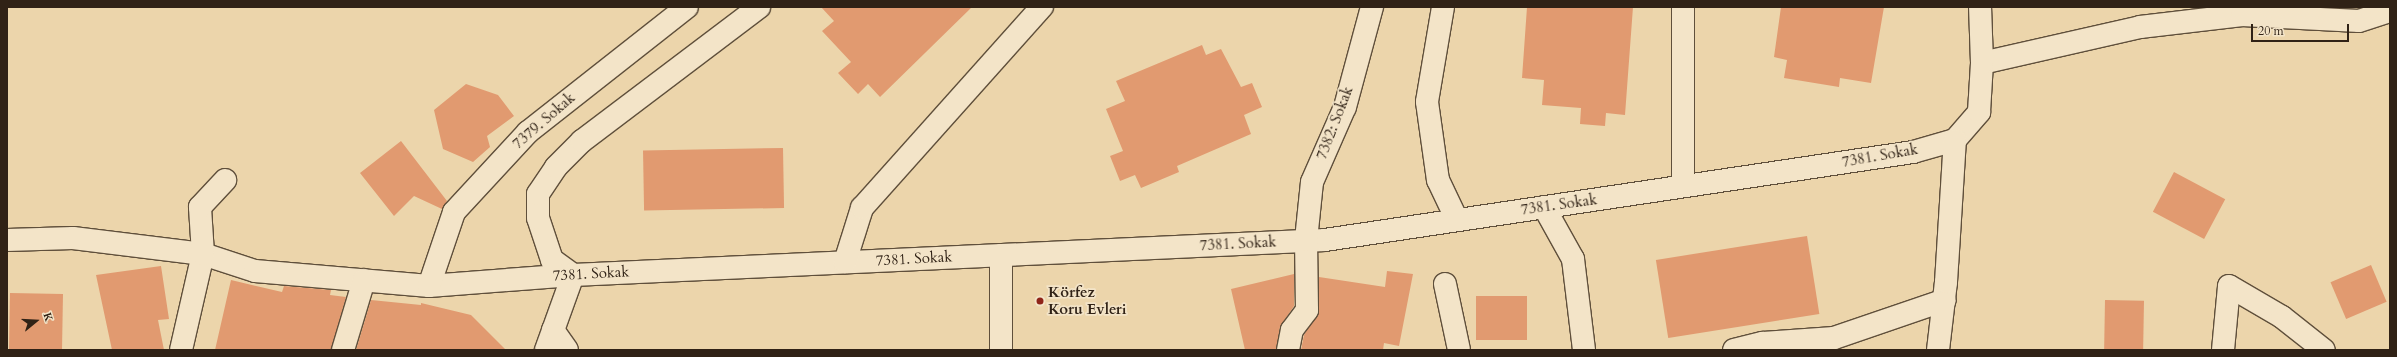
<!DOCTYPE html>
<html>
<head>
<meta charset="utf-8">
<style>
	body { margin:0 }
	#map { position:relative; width:2397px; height:357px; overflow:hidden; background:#ecd5ab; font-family:Cardo,serif }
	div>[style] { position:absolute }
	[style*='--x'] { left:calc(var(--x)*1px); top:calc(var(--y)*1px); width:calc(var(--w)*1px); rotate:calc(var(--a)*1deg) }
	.building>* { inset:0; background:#e19a70; transform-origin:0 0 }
	.roads { filter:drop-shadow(1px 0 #5f4f3b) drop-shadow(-1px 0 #5f4f3b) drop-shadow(0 1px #5f4f3b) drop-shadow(0 -1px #5f4f3b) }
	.minor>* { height:22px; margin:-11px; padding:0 11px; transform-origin:11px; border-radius:11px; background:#f3e4c8 }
	.dots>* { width:11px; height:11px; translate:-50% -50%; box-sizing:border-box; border:2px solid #f3e4c8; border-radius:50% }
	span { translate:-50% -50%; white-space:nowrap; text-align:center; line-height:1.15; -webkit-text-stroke:3.5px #f3e4c8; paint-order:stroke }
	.street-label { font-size:15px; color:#302216 }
	.poi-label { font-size:15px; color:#302216; font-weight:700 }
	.left { translate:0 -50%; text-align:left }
	.frame { position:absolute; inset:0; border:8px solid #302216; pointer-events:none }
	.north { position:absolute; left:16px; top:301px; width:40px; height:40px; -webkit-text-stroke:3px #f3e4c8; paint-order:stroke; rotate:72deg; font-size:11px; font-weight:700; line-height:16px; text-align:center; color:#302216 }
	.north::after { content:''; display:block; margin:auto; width:14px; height:18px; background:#302216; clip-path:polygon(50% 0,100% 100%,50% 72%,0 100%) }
	.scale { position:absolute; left:2251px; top:24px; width:98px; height:18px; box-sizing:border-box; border:2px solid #302216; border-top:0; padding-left:5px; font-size:12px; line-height:14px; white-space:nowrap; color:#302216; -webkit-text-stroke:3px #f3e4c8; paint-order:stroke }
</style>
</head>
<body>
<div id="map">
	<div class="building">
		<div style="clip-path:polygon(821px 7px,972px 7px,880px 97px,868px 84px,858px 94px,838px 73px,851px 62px,822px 31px,834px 21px)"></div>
		<div style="clip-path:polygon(1527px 7px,1633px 7px,1625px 115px,1606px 113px,1605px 126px,1580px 124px,1581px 108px,1542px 105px,1544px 80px,1522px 78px)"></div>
		<div style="clip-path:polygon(1781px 7px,1884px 7px,1871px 83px,1840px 78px,1839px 87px,1784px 78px,1787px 60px,1774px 57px)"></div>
		<div style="clip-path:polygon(1202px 45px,1206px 55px,1221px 49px,1241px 87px,1252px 83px,1262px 107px,1244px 115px,1251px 134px,1177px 166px,1179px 172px,1141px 188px,1135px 175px,1120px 181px,1110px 156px,1123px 151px,1106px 109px,1125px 101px,1116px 81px)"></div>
		<div style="clip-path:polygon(466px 84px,498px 95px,514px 116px,487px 136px,490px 147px,473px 162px,443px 149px,434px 110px)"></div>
		<div style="clip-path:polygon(401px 141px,447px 201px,442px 209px,414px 196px,394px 216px,360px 173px)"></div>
		<div style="left:783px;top:148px;width:60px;height:140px;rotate:89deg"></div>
		<div style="left:2174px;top:172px;width:58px;height:45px;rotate:28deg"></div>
		<div style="left:1807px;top:236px;width:79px;height:153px;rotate:81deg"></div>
		<div style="left:2371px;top:265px;width:40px;height:44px;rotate:67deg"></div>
		<div style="clip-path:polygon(161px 266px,169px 319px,158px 320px,164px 350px,112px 350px,96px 275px)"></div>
		<div style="clip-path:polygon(1387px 271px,1413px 274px,1399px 346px,1384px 343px,1383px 350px,1301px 350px,1304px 335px,1319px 310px,1319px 277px,1385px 287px)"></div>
		<div style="clip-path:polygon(1294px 274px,1294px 306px,1280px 327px,1276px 350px,1245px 350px,1231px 289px)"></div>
		<div style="clip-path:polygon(231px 280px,282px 292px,284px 286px,331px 290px,330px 295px,346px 297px,331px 350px,215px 350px)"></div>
		<div style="left:10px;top:293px;width:53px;height:57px;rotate:1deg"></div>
		<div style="left:1476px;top:296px;width:51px;height:44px"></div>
		<div style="clip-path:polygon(371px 300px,421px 305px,421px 303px,471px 315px,506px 350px,356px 350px)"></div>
		<div style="left:2105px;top:300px;width:39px;height:50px;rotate:1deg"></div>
	</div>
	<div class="roads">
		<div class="minor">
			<div style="--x:1443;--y:7;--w:96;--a:99.6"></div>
			<div style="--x:1427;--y:102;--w:79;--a:82"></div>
			<div style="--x:1438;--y:180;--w:44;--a:64.6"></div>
			<div style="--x:1683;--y:7;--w:179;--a:90"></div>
			<div style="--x:1982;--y:63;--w:162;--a:-12.8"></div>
			<div style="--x:2140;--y:27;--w:103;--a:-6.7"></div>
			<div style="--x:2242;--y:15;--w:117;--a:2.9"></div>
			<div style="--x:2359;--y:21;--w:33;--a:-18"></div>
			<div style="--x:1544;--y:207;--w:60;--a:60.9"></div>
			<div style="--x:1573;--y:259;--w:92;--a:83.1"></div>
			<div style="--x:7;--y:240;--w:66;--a:-1.7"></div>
			<div style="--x:73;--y:238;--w:131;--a:7"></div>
			<div style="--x:203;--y:254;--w:55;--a:18.1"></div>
			<div style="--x:255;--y:271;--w:175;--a:4.9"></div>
			<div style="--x:429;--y:286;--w:144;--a:-4.4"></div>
			<div style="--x:573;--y:275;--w:753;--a:-2.66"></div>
			<div style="--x:1325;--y:240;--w:595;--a:-8.51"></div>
			<div style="--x:1913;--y:152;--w:44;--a:-15.9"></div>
			<div style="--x:1955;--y:140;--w:37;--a:-49"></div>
			<div style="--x:1979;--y:112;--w:49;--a:-86.5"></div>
			<div style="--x:1982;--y:63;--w:56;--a:-92"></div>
			<div style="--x:1001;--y:255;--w:95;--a:90"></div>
			<div style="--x:845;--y:262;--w:57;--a:-72.5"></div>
			<div style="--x:862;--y:208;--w:270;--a:-48.2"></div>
			<div style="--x:573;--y:275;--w:26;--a:-144"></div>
			<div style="--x:552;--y:260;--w:44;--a:-108.4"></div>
			<div style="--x:538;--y:218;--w:24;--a:-90"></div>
			<div style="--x:538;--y:194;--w:32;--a:-56"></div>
			<div style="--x:556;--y:167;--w:37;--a:-45"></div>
			<div style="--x:582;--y:141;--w:222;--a:-37.1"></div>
			<div style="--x:1445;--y:284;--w:67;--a:78"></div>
			<div style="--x:429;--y:286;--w:78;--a:-71.3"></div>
			<div style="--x:454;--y:212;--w:109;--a:-47.2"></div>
			<div style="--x:528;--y:132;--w:202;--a:-38.2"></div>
			<div style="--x:553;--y:330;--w:24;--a:55"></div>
			<div style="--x:181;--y:350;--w:98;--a:-77.1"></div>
			<div style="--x:203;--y:254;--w:47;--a:-93.7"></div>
			<div style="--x:200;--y:207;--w:37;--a:-47"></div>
			<div style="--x:343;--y:350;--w:73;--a:-73.3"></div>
			<div style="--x:546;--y:350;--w:80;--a:-70.2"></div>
			<div style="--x:1288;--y:350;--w:20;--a:-79"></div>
			<div style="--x:1292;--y:330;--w:25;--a:-53"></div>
			<div style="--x:1307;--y:310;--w:70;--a:-90.8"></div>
			<div style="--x:1306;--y:240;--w:58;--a:-84.1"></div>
			<div style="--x:1312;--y:182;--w:82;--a:-66.3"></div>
			<div style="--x:1345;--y:107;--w:104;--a:-74.9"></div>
			<div style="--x:1734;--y:350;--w:30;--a:-14"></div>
			<div style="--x:1763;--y:343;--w:71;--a:-4"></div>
			<div style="--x:1834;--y:338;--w:117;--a:-18.9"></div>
			<div style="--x:1938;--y:350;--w:68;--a:-83.3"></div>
			<div style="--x:1946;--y:282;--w:142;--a:-86.4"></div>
			<div style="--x:2223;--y:350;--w:64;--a:-84.6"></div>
			<div style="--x:2229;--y:286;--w:61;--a:30.3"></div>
			<div style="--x:2282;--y:317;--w:53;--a:38.2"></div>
		</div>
	</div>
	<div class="dots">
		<div style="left:1040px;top:301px;background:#8f2418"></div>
	</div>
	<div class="street-label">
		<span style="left:544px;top:121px;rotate:-41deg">7379. Sokak</span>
		<span style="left:1335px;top:123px;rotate:-69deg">7382: Sokak</span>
		<span style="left:1880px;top:156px;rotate:-10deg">7381. Sokak</span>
		<span style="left:1559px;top:205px;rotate:-8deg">7381. Sokak</span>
		<span style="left:1238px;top:244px;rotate:-3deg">7381. Sokak</span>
		<span style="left:914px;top:259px;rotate:-3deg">7381. Sokak</span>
		<span style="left:591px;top:274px;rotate:-3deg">7381. Sokak</span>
	</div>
	<div class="poi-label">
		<span class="left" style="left:1048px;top:301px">Körfez<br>Koru Evleri</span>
	</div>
	<div class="frame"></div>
	<div class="north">K</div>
	<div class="scale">20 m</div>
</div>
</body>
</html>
